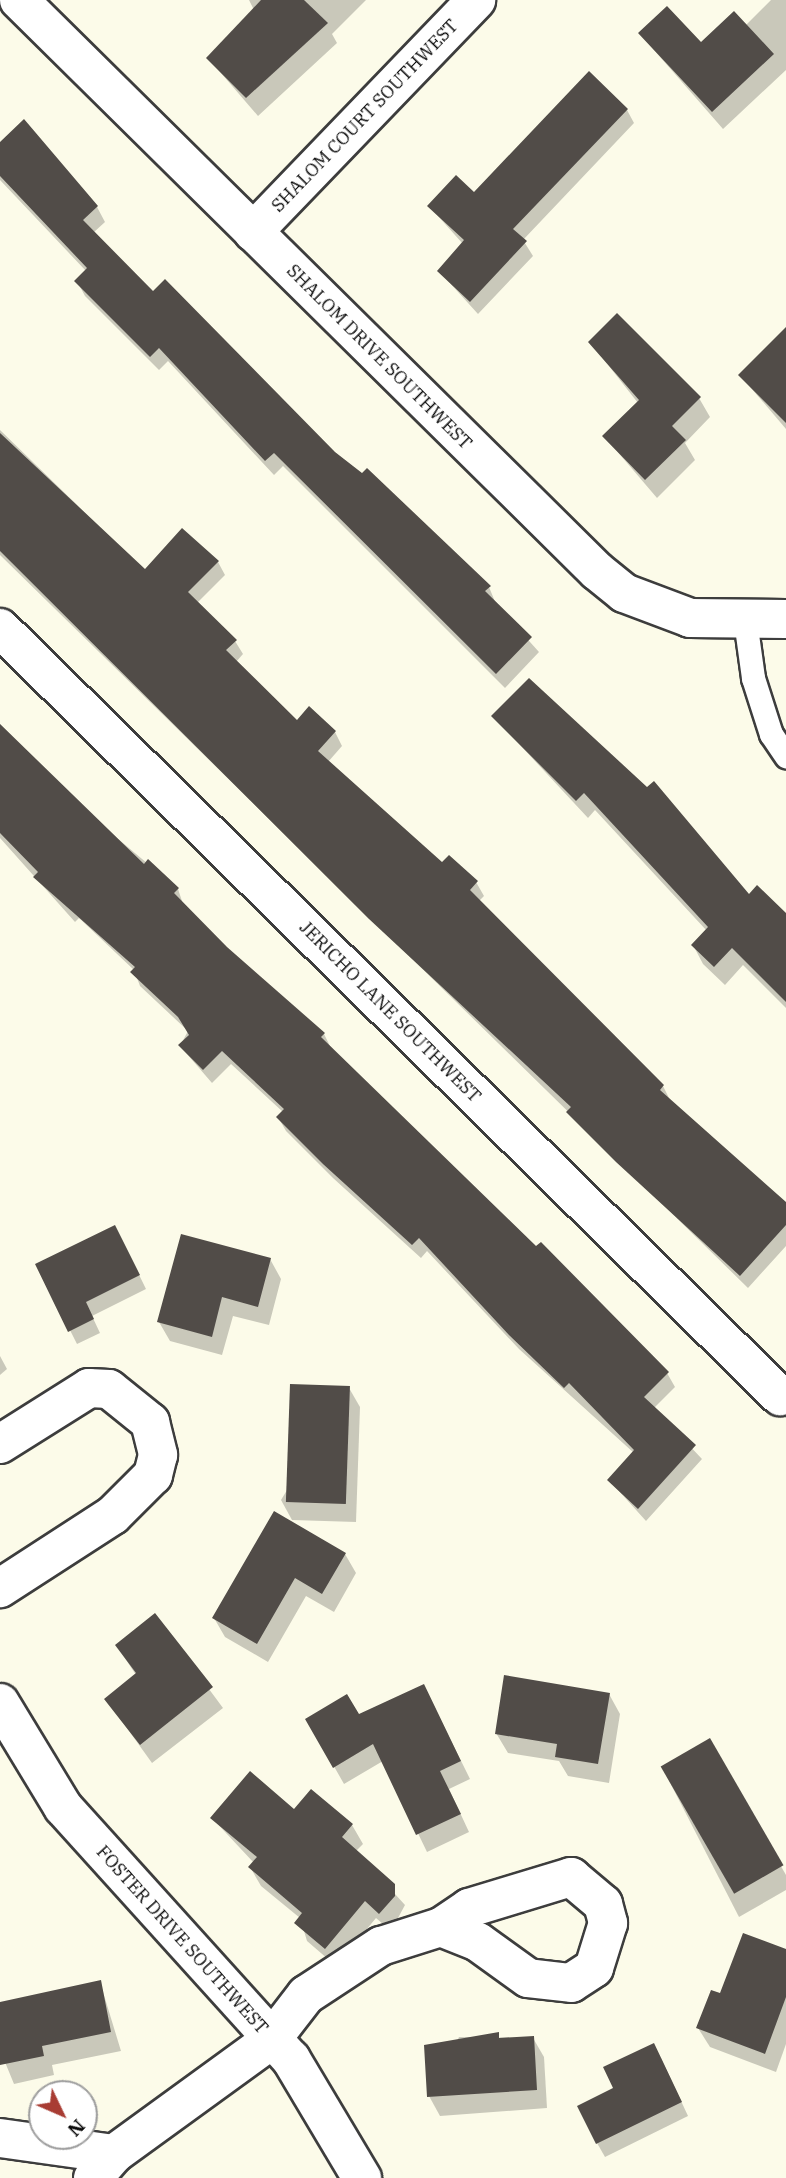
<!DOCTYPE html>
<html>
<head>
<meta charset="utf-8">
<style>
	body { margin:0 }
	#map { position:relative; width:786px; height:2178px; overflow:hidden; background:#fcfbe9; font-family:"IBM Plex Serif",serif }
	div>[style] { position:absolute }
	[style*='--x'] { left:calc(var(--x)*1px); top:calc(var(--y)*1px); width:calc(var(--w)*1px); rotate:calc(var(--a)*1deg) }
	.shadow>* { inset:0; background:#0003 }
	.building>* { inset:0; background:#514c48; transform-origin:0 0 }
	.roads { filter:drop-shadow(2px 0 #3d3d3d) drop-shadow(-2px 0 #3d3d3d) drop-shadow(0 2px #3d3d3d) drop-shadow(0 -2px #3d3d3d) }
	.lane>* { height:23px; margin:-11.5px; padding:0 11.5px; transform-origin:11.5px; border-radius:11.5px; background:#fff }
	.street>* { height:38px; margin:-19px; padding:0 19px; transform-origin:19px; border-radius:19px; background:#fff }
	span { translate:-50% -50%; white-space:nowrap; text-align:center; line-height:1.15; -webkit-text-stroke:7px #fff; paint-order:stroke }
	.street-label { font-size:18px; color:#0a0a0a }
	.north { position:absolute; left:28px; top:2080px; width:70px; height:70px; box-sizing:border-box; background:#fff; border:2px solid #9d9d9d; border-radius:50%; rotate:134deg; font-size:19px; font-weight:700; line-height:28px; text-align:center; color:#0a0a0a }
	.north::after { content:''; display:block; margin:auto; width:24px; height:32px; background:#a83c33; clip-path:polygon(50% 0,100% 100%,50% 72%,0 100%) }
</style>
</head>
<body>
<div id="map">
	<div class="shadow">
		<div style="clip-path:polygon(249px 0,366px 0,332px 34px,337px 43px,258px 116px,208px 58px,254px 10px)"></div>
		<div style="clip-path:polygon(771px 0,786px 0,786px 70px,723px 129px,640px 34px,701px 45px,745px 26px)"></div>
		<div style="clip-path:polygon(627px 110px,634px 123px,523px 240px,533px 256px,478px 314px,439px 271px,463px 244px,429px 206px,474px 194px)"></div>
		<div style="clip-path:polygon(0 144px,97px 207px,105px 222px,93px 233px,153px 294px,489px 587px,496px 604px,539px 652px,505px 688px,283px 466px,274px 475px,168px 361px,159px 370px,85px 296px,77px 281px,86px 271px,0 180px)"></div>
		<div style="clip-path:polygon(786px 329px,786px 429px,740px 375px)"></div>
		<div style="clip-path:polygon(590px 342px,699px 398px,710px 417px,685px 443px,695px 460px,657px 498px,604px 436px,638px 403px)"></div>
		<div style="clip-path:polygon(0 430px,145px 571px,218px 562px,225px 575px,197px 603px,235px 641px,243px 654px,236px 662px,297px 722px,309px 709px,335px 732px,342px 746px,328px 762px,442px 865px,476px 882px,484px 896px,479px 901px,663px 1086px,670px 1100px,786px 1205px,786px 1246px,748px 1288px,0 555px)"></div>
		<div style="clip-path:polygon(493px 716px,749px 897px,786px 915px,786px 1008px,743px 965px,725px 985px,703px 964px,693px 945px,707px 931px,595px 810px,588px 818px)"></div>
		<div style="clip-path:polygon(0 724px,93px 818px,178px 889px,183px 904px,289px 1010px,324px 1034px,331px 1048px,667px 1373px,675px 1387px,654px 1408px,702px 1459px,646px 1521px,609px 1480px,634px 1453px,519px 1349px,427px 1251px,421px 1258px,333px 1178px,286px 1131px,278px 1117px,283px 1112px,231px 1064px,212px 1083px,180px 1046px,188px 1031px,140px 986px,134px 970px,79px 918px,75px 922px,0 838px)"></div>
		<div style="clip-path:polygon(122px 1240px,146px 1289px,92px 1316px,100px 1333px,77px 1344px,37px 1265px)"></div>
		<div style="clip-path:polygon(270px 1259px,281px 1279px,269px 1325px,233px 1316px,222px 1355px,170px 1341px,159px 1322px)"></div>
		<div style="clip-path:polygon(0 1356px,7px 1369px,0 1375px)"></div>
		<div style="clip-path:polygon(349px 1388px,360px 1407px,356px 1522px,292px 1520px,281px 1500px)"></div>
		<div style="clip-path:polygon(274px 1513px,345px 1554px,356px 1573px,334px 1612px,306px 1596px,268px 1662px,225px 1637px,214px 1618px)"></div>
		<div style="clip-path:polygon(155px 1616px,223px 1708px,152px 1763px,106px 1699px,136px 1675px,117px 1646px)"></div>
		<div style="clip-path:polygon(424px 1686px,470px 1779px,449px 1789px,469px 1832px,427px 1852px,383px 1761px,344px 1784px,307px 1719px,359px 1717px)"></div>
		<div style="clip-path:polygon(609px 1694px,620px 1714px,609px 1783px,568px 1776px,559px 1761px,508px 1753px,496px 1733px)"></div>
		<div style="clip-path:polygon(709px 1740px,786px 1875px,786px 1890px,739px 1917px,662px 1767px)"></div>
		<div style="clip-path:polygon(294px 1811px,352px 1825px,363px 1844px,356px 1851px,405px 1905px,391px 1931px,376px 1918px,336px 1966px,307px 1941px,300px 1918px,261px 1886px,250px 1867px,254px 1863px,212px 1818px)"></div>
		<div style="clip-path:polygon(786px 1951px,786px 2044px,776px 2072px,710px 2047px,698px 2028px,721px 1996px)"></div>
		<div style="clip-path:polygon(100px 1982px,121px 2051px,52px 2065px,54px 2075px,14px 2084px,0 2050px,0 2004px)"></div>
		<div style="clip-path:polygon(459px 2037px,533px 2038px,544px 2057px,547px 2108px,440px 2116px,429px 2096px)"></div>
		<div style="clip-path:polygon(661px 2058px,688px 2116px,605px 2157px,597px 2143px,616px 2089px)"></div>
	</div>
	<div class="building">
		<div style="clip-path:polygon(261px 0,304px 0,328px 23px,246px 98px,206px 58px)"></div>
		<div style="clip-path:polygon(667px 6px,701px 42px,734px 11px,774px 54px,712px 112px,638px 33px)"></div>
		<div style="clip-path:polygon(589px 71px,628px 109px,513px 229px,527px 241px,470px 302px,437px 271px,464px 240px,427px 206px,456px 175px,474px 192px)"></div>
		<div style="clip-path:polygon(24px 119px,98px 206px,83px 220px,153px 291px,165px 279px,335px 452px,362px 473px,367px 468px,491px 586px,485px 591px,532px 637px,496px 674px,274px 453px,265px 461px,159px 348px,150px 357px,74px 281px,87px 268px,0 176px,0 142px)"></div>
		<div style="clip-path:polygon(617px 313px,701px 397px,672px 426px,686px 440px,645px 480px,602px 436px,639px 400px,588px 342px)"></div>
		<div style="clip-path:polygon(786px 327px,786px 423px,738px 375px)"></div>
		<div style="clip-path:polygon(0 433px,145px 569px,182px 528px,219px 561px,188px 592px,237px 640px,226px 650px,297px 720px,309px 706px,336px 731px,318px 751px,442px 862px,449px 855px,478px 881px,470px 890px,664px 1085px,660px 1090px,786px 1202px,786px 1225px,740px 1276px,616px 1162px,566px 1112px,571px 1107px,369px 919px,0 551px)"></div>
		<div style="clip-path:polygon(529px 678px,647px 787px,654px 781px,749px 894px,757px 885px,786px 913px,786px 1002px,732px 948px,714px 967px,691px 945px,708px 927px,584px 793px,576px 801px,491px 716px)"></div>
		<div style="clip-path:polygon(0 724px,144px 864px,148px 859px,179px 888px,174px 893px,227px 947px,325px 1033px,321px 1037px,536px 1246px,541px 1242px,669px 1372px,644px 1397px,696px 1445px,638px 1509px,607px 1480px,634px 1450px,569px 1383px,564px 1388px,509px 1335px,419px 1238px,412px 1245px,323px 1164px,276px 1117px,284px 1109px,222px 1051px,203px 1070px,178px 1045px,189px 1035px,178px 1017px,130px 972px,135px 967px,33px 877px,38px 872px,0 833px)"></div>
		<div style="clip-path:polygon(115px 1225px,140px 1275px,86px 1302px,94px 1319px,68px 1332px,35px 1264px)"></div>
		<div style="clip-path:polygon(181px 1234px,271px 1258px,258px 1307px,222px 1297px,212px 1337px,157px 1322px)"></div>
		<div style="left:290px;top:1384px;width:60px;height:118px;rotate:2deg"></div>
		<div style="clip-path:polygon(274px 1511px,346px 1553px,322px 1594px,295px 1578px,257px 1644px,212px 1618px)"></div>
		<div style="clip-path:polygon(155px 1613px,213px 1687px,140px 1745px,104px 1699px,136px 1673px,115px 1645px)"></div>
		<div style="clip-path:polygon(504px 1675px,610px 1693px,598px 1764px,555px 1757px,557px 1744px,495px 1734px)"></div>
		<div style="clip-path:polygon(424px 1684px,461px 1761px,440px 1771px,461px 1814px,416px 1835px,373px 1744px,333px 1768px,305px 1719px,347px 1694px,359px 1714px)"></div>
		<div style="left:710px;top:1738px;width:147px;height:57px;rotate:60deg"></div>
		<div style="clip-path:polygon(250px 1771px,294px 1809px,311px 1789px,353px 1824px,342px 1837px,395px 1884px,395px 1896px,379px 1914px,365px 1901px,325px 1949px,294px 1923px,302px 1913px,248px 1867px,257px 1857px,210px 1818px)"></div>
		<div style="clip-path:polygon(743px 1933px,786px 1949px,786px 1997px,765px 2054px,696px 2028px,711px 1990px,720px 1993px)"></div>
		<div style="clip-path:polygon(101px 1980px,111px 2032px,42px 2046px,44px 2056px,0 2065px,0 2002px)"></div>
		<div style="clip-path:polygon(499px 2032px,499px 2038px,534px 2036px,537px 2090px,427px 2097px,424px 2045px)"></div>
		<div style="clip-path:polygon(654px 2043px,682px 2102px,596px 2144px,577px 2106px,613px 2088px,603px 2067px)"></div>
	</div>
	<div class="roads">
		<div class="lane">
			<div style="--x:745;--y:620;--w:59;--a:82.1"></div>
			<div style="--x:753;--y:678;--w:59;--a:72.2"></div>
			<div style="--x:771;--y:734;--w:27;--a:56"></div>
		</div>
		<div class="street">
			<div style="--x:19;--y:0;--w:812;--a:44.65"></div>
			<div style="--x:597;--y:571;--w:35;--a:39"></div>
			<div style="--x:624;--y:593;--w:71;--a:20.7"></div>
			<div style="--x:690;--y:618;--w:96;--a:0.6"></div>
			<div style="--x:253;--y:232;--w:322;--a:-46.1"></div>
			<div style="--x:0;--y:628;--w:1095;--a:44.56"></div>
			<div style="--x:0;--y:1444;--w:105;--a:-32.2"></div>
			<div style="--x:89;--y:1388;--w:20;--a:3"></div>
			<div style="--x:109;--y:1389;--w:53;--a:38.8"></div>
			<div style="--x:150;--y:1422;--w:34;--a:76"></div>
			<div style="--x:158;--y:1455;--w:21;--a:104"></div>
			<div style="--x:153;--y:1475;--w:57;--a:135"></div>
			<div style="--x:113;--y:1515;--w:135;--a:147.1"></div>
			<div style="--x:0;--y:1703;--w:122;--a:58.8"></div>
			<div style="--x:63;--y:1807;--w:340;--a:47.9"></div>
			<div style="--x:291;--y:2059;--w:139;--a:59.2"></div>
			<div style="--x:571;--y:1877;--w:42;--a:40.2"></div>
			<div style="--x:603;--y:1904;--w:20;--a:75"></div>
			<div style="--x:608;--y:1923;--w:47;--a:107.3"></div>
			<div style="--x:594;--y:1968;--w:27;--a:147"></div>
			<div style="--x:571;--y:1983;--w:43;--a:-173.4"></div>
			<div style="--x:528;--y:1978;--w:62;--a:-144.2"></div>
			<div style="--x:478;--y:1942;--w:40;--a:-158"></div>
			<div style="--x:441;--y:1927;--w:34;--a:-34"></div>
			<div style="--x:469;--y:1908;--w:107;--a:-16.9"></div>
			<div style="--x:0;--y:2138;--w:115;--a:8"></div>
			<div style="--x:114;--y:2154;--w:32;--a:131"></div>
			<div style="--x:114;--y:2154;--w:195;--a:-36"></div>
			<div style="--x:272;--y:2039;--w:56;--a:-52.3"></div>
			<div style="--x:306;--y:1995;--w:90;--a:-33.2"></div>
			<div style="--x:381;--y:1946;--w:63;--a:-17.6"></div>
		</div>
	</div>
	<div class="street-label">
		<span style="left:365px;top:116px;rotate:-46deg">SHALOM COURT SOUTHWEST</span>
		<span style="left:379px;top:357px;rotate:45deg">SHALOM DRIVE SOUTHWEST</span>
		<span style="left:390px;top:1012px;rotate:45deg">JERICHO LANE SOUTHWEST</span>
		<span style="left:182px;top:1940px;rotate:48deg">FOSTER DRIVE SOUTHWEST</span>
	</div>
	<div class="north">N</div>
</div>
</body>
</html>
